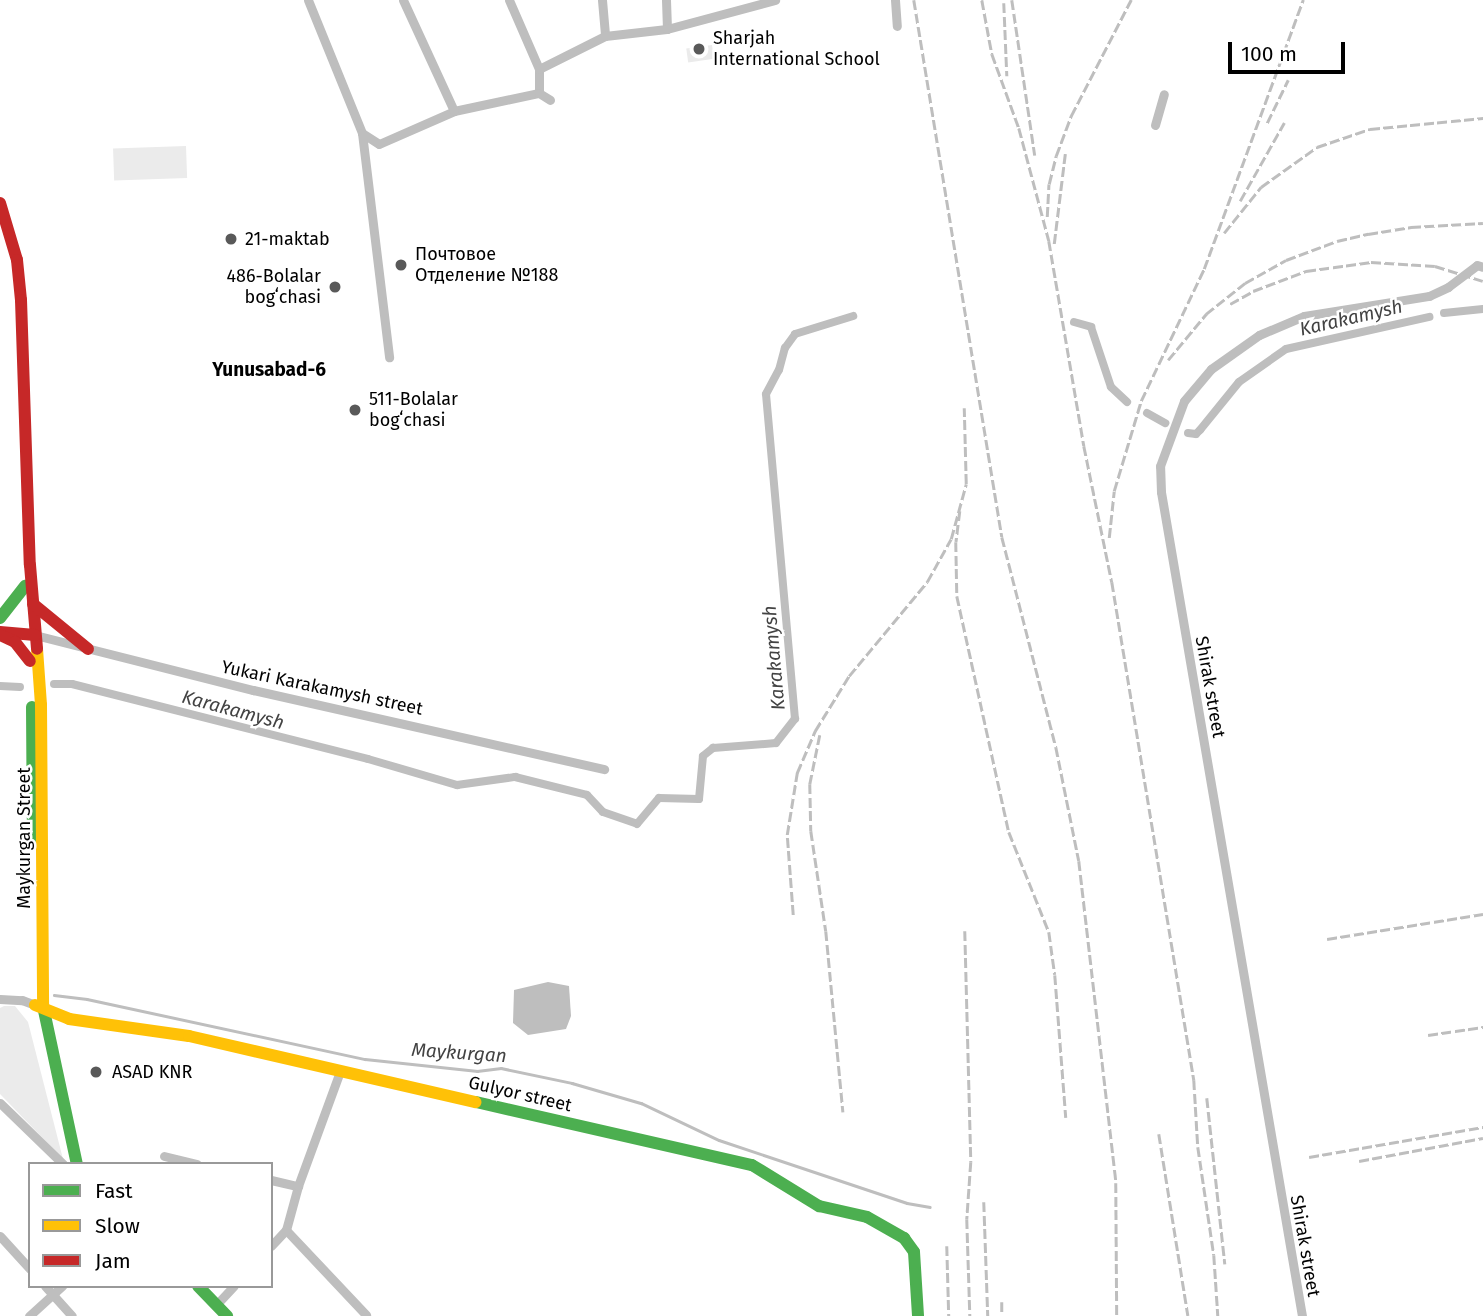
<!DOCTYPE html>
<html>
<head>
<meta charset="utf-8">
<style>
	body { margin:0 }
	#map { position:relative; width:1483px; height:1316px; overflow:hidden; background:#fff; font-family:"Fira Sans",sans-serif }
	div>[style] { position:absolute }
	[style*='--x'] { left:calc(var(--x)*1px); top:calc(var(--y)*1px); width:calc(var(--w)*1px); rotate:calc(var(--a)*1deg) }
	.green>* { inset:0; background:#ebebeb; transform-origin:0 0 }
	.water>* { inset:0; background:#bebebe }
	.stream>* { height:2.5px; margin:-1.25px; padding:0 1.25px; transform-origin:1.25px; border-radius:1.25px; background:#bebebe }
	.canal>* { height:8px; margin:-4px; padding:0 4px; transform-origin:4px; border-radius:4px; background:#bebebe }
	.street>* { height:9px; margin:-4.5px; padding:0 4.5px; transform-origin:4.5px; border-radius:4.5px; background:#bebebe }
	.fast>* { height:12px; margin:-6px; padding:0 6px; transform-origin:6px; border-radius:6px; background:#4caf50 }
	.slow>* { height:12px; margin:-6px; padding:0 6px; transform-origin:6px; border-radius:6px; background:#ffc107 }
	.jam>* { height:12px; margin:-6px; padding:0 6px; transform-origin:6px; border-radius:6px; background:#c62828 }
	.rail>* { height:2.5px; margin-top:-1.25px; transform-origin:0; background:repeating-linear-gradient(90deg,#bebebe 0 10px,transparent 0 13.5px) }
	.dots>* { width:19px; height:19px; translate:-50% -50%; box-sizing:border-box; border:4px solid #fff; border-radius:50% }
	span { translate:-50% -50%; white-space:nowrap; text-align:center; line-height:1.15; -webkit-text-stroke:5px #fff; paint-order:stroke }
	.poi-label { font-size:18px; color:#000 }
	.left { translate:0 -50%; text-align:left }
	.right { translate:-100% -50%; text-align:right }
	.street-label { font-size:18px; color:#000 }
	.water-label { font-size:19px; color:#434343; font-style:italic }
	.neighbourhood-label { font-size:19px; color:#000; font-weight:700 }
	.legend { position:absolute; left:28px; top:1162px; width:245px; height:126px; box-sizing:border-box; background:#fff; border:2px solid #999; margin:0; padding:9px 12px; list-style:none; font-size:21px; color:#000 }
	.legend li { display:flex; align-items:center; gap:14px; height:35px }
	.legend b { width:35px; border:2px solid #999 }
	.scale { position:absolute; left:1228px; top:42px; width:117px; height:32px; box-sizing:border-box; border:4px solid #000; border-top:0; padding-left:9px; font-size:21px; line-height:24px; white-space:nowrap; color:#000; -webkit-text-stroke:5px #fff; paint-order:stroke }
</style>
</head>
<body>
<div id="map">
	<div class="green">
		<div style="left:712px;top:45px;width:14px;height:26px;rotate:82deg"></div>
		<div style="left:186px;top:146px;width:32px;height:73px;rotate:88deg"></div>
		<div style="clip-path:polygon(4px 1006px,15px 1006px,28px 1022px,63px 1159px,0 1094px,0 1008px)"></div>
	</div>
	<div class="water">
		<div style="clip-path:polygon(548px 982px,569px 986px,571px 1016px,566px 1029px,528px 1035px,513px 1023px,514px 990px)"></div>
	</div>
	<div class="stream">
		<div style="--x:54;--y:995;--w:33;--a:7"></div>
		<div style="--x:87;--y:999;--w:284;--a:12.2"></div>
		<div style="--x:365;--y:1059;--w:113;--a:6.1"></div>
		<div style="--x:477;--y:1071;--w:24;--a:-7"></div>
		<div style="--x:501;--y:1068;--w:73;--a:11.9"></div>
		<div style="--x:572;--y:1083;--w:72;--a:16.2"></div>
		<div style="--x:641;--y:1103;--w:86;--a:25.4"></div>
		<div style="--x:719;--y:1140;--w:198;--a:18.5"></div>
		<div style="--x:907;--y:1203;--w:23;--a:10"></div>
	</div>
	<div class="canal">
		<div style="--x:1444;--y:313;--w:39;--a:-6"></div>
		<div style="--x:1074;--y:322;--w:18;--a:16"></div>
		<div style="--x:1091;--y:327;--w:63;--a:71.6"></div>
		<div style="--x:1111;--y:387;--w:22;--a:43"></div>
		<div style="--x:1147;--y:413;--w:21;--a:29"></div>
		<div style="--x:1188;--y:433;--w:8;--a:7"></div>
		<div style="--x:1196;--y:434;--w:6;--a:-45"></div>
		<div style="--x:1200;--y:430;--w:62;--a:-50.9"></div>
		<div style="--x:1239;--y:382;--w:57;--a:-35.1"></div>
		<div style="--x:1286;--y:349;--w:147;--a:-12.6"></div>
		<div style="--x:54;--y:684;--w:18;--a:0"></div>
		<div style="--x:72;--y:684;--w:305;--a:14.2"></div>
		<div style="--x:368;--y:759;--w:93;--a:16.3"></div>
		<div style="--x:457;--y:785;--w:59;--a:-7.9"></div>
		<div style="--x:515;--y:777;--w:74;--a:14"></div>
		<div style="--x:587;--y:795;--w:23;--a:47"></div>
		<div style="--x:603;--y:812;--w:36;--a:19"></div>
		<div style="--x:637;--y:824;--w:34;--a:-50"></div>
		<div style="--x:659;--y:798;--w:40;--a:1.4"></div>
		<div style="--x:699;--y:799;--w:43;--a:-84.7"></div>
		<div style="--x:703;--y:756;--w:13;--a:-39"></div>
		<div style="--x:713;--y:748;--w:63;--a:-4.5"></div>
		<div style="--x:776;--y:743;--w:31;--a:-52"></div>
		<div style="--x:795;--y:719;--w:326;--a:-95.1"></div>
		<div style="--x:766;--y:394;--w:27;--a:-62"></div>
		<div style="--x:779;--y:370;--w:23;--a:-75"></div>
		<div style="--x:785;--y:348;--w:17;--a:-54"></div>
		<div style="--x:795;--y:334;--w:61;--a:-17.2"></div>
		<div style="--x:0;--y:686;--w:20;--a:3"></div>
	</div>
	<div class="street">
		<div style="--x:308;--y:0;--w:144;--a:67.9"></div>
		<div style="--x:362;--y:133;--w:20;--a:33"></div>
		<div style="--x:379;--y:144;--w:82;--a:-23.7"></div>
		<div style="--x:454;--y:111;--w:87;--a:-12"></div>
		<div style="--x:403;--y:0;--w:122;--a:65.3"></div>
		<div style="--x:509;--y:0;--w:75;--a:66.5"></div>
		<div style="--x:602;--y:0;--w:36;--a:85"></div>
		<div style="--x:666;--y:0;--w:29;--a:88"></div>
		<div style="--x:895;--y:0;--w:26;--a:86"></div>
		<div style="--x:539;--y:93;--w:24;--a:-90"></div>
		<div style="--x:539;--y:69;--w:74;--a:-26.6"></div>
		<div style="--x:605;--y:36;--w:62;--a:-6.4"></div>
		<div style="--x:667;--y:29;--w:112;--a:-15"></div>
		<div style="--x:539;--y:93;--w:13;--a:32"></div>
		<div style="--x:1155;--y:125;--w:32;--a:-74"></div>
		<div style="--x:362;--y:133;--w:226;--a:83.1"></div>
		<div style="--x:35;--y:635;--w:225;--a:14.2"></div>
		<div style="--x:253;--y:690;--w:360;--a:12.7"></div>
		<div style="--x:0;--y:999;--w:22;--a:3"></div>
		<div style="--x:22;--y:1000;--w:14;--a:21"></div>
		<div style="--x:0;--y:1103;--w:88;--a:44.1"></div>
		<div style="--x:164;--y:1156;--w:34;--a:14"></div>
		<div style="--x:271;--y:1180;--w:28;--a:13"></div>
		<div style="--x:286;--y:1230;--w:117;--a:46.7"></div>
		<div style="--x:0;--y:1236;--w:45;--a:47.7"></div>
		<div style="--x:271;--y:1246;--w:22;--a:-47"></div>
		<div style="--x:286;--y:1230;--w:46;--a:-74.7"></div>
		<div style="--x:298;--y:1186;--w:122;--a:-69.9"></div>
		<div style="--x:45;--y:1286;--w:40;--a:48"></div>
		<div style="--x:216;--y:1305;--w:26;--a:-47"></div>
		<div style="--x:29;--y:1316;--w:45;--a:-42.3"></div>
		<div style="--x:1302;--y:1316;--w:836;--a:-99.71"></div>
		<div style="--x:1161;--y:492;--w:26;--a:-92"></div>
		<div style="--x:1160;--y:466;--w:69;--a:-69.7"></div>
		<div style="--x:1184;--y:401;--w:42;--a:-49.8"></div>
		<div style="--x:1211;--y:369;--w:59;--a:-35.3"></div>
		<div style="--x:1259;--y:335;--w:49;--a:-22.9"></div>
		<div style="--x:1304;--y:316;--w:127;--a:-9.1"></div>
		<div style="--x:1429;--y:296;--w:21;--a:-25"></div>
		<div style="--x:1448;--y:287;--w:36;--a:-37"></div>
		<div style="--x:1477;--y:265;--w:6;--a:18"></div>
	</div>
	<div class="fast">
		<div style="--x:0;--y:618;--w:41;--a:-52"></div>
		<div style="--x:32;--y:707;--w:136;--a:89.6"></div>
		<div style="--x:43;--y:1006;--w:162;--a:77.9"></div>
		<div style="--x:476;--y:1102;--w:283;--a:12.9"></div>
		<div style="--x:752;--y:1165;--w:79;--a:31.5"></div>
		<div style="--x:819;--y:1206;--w:49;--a:12.9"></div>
		<div style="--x:867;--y:1217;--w:43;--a:29.6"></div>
		<div style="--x:904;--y:1238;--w:17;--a:54"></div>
		<div style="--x:914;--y:1252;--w:64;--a:86.4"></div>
		<div style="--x:198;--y:1286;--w:42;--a:46"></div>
	</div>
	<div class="slow">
		<div style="--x:37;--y:649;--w:56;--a:85.9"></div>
		<div style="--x:41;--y:705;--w:301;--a:89.6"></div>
		<div style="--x:35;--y:1005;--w:37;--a:22"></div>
		<div style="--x:69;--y:1019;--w:121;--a:8.1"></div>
		<div style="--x:189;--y:1036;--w:294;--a:13"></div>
	</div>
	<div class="jam">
		<div style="--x:0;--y:203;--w:59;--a:73.4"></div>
		<div style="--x:17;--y:260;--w:40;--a:84.3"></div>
		<div style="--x:21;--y:300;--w:265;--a:88.1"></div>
		<div style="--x:30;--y:565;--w:84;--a:85.2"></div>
		<div style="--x:33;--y:604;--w:71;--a:39.3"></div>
		<div style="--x:0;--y:632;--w:35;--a:5"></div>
		<div style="--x:0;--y:635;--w:17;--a:25"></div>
		<div style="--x:15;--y:642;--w:24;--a:52"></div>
	</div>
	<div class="rail">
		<div style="--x:914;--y:0;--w:544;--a:80.69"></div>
		<div style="--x:1002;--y:537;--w:217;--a:75.6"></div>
		<div style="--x:1056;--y:747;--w:116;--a:78.6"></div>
		<div style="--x:1079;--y:861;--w:324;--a:83.4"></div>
		<div style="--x:1116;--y:1183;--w:133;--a:89.6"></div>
		<div style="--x:982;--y:0;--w:55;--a:79.5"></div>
		<div style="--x:992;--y:54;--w:79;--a:70"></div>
		<div style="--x:1019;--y:128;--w:117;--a:75.1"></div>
		<div style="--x:1049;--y:241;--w:208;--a:80.3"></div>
		<div style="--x:1084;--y:446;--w:139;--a:78.4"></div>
		<div style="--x:1112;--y:582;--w:505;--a:80.65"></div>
		<div style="--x:1194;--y:1080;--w:67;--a:86.6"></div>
		<div style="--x:1198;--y:1147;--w:109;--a:81.6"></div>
		<div style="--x:1214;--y:1255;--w:61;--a:86.2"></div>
		<div style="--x:1012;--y:0;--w:157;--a:81.6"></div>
		<div style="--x:1004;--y:3;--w:73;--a:87.6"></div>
		<div style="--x:1267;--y:123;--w:48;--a:-64"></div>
		<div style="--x:1240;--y:201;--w:90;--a:-60.6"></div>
		<div style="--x:1047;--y:217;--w:33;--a:-87"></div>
		<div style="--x:1049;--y:184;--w:29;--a:-76"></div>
		<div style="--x:1056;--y:156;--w:43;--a:-69.4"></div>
		<div style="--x:1071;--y:116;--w:131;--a:-62.7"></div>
		<div style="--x:1224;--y:233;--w:59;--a:-51.2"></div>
		<div style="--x:1261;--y:187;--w:69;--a:-35.5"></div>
		<div style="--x:1317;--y:147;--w:56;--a:-18.8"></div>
		<div style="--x:1370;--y:129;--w:114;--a:-5.6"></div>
		<div style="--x:1054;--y:244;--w:91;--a:-83"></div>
		<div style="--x:1230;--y:304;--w:26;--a:-29"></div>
		<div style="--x:1253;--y:291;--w:57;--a:-20.7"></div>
		<div style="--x:1306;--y:271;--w:66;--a:-7.9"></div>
		<div style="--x:1371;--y:262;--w:64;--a:3.6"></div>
		<div style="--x:1435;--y:266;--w:50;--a:17.4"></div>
		<div style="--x:1168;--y:360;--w:60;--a:-50.4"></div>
		<div style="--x:1206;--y:314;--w:50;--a:-38.5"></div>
		<div style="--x:1245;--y:283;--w:47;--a:-29.3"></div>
		<div style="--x:1286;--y:260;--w:54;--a:-20.4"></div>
		<div style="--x:1337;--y:241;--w:32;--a:-13"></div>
		<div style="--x:1368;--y:234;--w:44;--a:-9.2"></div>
		<div style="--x:1411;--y:227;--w:72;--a:-3.2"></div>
		<div style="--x:960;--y:511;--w:31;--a:97"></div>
		<div style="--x:956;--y:542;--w:54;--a:88.9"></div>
		<div style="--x:957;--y:596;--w:242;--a:77.6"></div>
		<div style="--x:1009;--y:832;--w:108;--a:68.2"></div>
		<div style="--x:1049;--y:932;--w:43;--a:82.1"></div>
		<div style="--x:1055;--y:975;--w:143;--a:85.6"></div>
		<div style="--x:1109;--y:538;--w:47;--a:-83.9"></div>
		<div style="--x:1114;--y:491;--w:94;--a:-73.3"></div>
		<div style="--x:1141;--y:401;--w:146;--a:-64.5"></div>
		<div style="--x:1204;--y:269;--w:287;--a:-69.8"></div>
		<div style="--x:820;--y:735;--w:50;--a:101.5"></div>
		<div style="--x:810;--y:784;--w:47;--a:88.8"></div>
		<div style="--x:811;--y:831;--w:101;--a:81.5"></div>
		<div style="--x:826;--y:931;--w:182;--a:84.6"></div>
		<div style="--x:793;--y:915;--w:80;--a:-94.3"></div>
		<div style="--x:787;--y:835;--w:63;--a:-80.8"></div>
		<div style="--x:797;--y:773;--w:46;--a:-66.8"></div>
		<div style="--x:815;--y:731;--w:65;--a:-58.3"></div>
		<div style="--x:849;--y:676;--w:122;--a:-50.3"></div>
		<div style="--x:927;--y:582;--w:49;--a:-60.8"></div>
		<div style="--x:951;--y:539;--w:57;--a:-74.7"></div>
		<div style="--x:966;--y:484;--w:76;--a:-91.5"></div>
		<div style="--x:965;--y:931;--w:231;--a:88.5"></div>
		<div style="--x:971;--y:1162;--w:57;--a:94"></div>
		<div style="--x:967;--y:1219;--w:97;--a:88.2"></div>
		<div style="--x:1327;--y:939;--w:158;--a:-9.1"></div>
		<div style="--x:1428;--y:1035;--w:56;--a:-8.3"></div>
		<div style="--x:1207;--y:1098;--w:167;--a:83.8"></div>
		<div style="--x:1159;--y:1134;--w:184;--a:80.9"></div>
		<div style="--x:1309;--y:1157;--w:177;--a:-9.8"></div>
		<div style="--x:1359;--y:1161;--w:126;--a:-10.5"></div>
		<div style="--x:984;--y:1202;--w:114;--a:88"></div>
		<div style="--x:947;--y:1246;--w:70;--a:88.4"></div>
		<div style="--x:1002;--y:1302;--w:14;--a:90"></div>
	</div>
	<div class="dots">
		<div style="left:699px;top:49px;background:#595959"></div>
		<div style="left:231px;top:239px;background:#595959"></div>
		<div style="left:401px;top:265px;background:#595959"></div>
		<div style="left:335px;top:287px;background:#595959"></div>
		<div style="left:355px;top:410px;background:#595959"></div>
		<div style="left:96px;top:1072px;background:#595959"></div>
	</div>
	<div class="poi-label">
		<span class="left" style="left:713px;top:49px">Sharjah<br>International School</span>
		<span class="left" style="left:245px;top:239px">21-maktab</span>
		<span class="left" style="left:415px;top:265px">Почтовое<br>Отделение №188</span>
		<span class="right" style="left:321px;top:287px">486-Bolalar<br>bogʻchasi</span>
		<span class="left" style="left:369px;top:410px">511-Bolalar<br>bogʻchasi</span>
		<span class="left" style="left:112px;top:1072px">ASAD KNR</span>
	</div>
	<div class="street-label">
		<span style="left:1210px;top:687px;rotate:80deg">Shirak street</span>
		<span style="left:322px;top:688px;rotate:12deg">Yukari Karakamysh street</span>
		<span style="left:24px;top:838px;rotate:-90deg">Maykurgan Street</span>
		<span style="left:520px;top:1094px;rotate:13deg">Gulyor street</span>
		<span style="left:1305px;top:1246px;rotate:80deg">Shirak street</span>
	</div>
	<div class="water-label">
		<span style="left:1351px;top:318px;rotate:-13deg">Karakamysh</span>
		<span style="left:774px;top:658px;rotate:-95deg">Karakamysh</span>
		<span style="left:233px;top:710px;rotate:15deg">Karakamysh</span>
		<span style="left:459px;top:1053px;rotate:4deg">Maykurgan</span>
	</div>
	<div class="neighbourhood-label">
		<span style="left:269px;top:370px">Yunusabad-6</span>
	</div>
	<ul class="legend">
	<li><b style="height:9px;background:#4caf50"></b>Fast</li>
	<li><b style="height:9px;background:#ffc107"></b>Slow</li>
	<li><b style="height:9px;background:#c62828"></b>Jam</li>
	</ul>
	<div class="scale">100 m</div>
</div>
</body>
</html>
